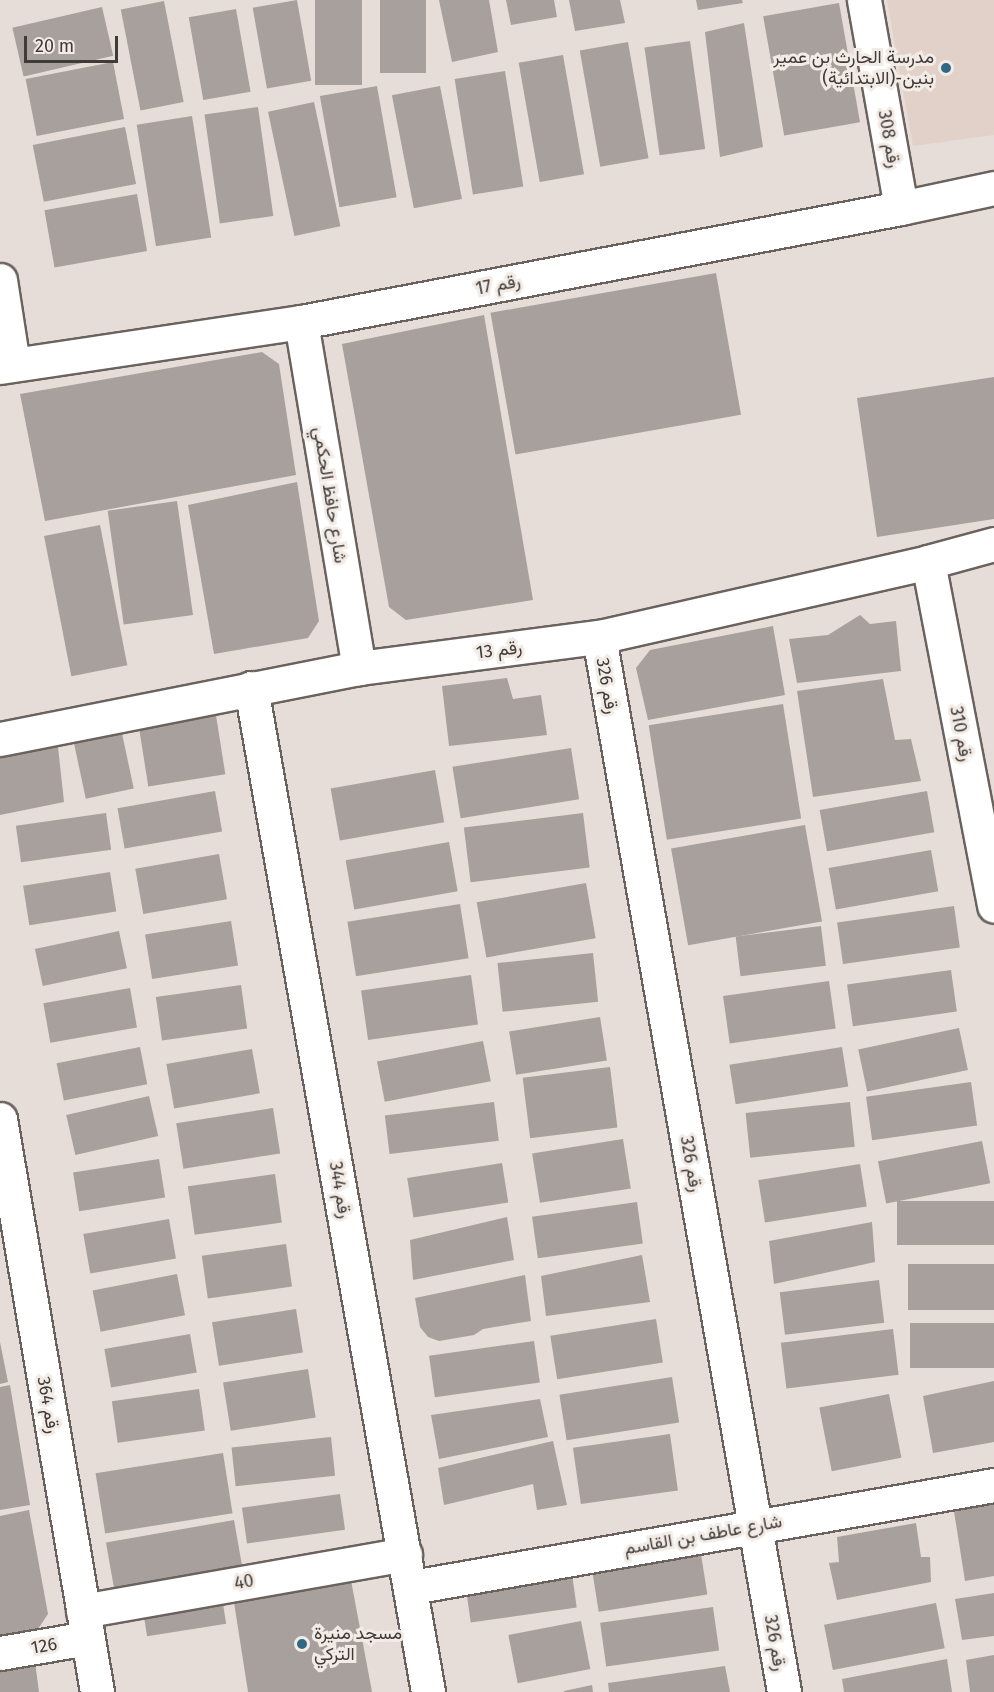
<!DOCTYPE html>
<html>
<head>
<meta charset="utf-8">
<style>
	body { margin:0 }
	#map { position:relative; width:994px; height:1692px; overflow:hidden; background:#e6ddd9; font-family:"Fira Sans",Vazirmatn,sans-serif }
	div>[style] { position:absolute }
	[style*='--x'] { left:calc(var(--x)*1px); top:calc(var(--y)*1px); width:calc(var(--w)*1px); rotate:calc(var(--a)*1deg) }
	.built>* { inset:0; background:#e1d1c9 }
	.building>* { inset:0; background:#a8a09c; transform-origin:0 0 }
	.roads { filter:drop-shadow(2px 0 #69625e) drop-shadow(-2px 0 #69625e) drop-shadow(0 2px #69625e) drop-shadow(0 -2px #69625e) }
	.minor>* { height:33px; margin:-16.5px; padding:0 16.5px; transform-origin:16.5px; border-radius:16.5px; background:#fff }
	.dots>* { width:16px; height:16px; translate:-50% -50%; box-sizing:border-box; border:3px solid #f3ebe6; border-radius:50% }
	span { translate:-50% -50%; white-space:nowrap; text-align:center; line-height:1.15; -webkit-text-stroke:6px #f3ebe6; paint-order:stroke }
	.poi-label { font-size:18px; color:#3e3b39 }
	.right { translate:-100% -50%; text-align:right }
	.left { translate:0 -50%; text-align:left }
	.street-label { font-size:18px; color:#3e3b39 }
	.scale { position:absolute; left:24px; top:36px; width:94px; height:27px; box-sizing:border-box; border:3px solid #3e3b39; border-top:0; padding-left:8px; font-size:18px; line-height:21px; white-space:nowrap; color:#3e3b39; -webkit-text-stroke:4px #f3ebe6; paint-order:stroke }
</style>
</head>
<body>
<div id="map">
	<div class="built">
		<div style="clip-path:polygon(887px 0,994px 0,994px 135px,913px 146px)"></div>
	</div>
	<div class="building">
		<div style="left:297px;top:0;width:82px;height:45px;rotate:80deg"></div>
		<div style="left:315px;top:0;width:47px;height:85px"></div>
		<div style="left:380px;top:0;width:46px;height:73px"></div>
		<div style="clip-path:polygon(439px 0,489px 0,498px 52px,452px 62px)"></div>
		<div style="clip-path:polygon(506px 0,554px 0,557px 17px,511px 25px)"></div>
		<div style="clip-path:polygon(569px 0,620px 0,625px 23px,575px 31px)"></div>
		<div style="clip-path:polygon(696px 0,742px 0,743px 3px,698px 10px)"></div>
		<div style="left:164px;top:1px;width:103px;height:44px;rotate:79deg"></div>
		<div style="left:839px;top:3px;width:121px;height:77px;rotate:80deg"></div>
		<div style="left:102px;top:7px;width:50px;height:92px;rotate:77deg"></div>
		<div style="left:236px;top:9px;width:84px;height:48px;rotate:80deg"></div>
		<div style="clip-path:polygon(744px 23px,763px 147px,720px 157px,705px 32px)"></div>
		<div style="left:690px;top:41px;width:109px;height:46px;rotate:82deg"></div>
		<div style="left:628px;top:42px;width:118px;height:49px;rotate:80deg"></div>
		<div style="left:563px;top:55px;width:121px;height:45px;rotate:80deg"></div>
		<div style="left:113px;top:62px;width:58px;height:89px;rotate:79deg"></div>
		<div style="left:505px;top:71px;width:117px;height:51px;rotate:81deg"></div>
		<div style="left:377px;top:86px;width:113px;height:58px;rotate:80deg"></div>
		<div style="left:440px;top:86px;width:115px;height:49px;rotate:79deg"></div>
		<div style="left:314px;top:102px;width:127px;height:47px;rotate:78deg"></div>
		<div style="left:258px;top:107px;width:110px;height:54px;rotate:82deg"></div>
		<div style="left:192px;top:116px;width:123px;height:56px;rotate:81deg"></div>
		<div style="left:125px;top:127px;width:58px;height:94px;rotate:79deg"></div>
		<div style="left:137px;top:194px;width:58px;height:94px;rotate:80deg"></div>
		<div style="left:716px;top:273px;width:144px;height:229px;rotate:80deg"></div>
		<div style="clip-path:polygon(484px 315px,533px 600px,406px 620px,389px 607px,342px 344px)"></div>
		<div style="clip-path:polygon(262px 352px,279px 364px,296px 475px,45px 521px,20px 394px)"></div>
		<div style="clip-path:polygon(994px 377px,994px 519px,877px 537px,857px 398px)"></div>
		<div style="clip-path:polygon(297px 482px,319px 621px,308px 638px,214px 654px,188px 505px)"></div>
		<div style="left:177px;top:501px;width:115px;height:70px;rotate:82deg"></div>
		<div style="left:100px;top:525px;width:143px;height:57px;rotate:79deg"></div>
		<div style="clip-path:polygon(860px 615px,870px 624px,896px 621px,901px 671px,797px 683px,789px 639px,828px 635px)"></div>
		<div style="clip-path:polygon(773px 626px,785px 695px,648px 720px,636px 668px,650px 650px)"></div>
		<div style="clip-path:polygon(507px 678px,513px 699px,541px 695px,547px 735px,449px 746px,442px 686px)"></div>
		<div style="clip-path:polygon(883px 679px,895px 740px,911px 739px,921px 781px,813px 797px,797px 691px)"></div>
		<div style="left:783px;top:704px;width:116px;height:136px;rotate:81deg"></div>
		<div style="left:215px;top:709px;width:66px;height:78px;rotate:81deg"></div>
		<div style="left:120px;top:724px;width:66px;height:49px;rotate:78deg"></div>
		<div style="clip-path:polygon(57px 738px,64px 802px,0 815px,0 757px)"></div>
		<div style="left:571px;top:748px;width:52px;height:120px;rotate:81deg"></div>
		<div style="left:435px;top:770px;width:53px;height:106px;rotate:80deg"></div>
		<div style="left:215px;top:791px;width:41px;height:99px;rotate:80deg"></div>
		<div style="left:927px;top:791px;width:42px;height:109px;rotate:80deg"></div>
		<div style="left:106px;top:813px;width:37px;height:91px;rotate:82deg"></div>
		<div style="left:583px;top:813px;width:55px;height:120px;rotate:83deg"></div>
		<div style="left:805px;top:825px;width:98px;height:136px;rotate:80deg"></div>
		<div style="left:449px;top:842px;width:50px;height:105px;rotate:80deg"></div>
		<div style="left:931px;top:850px;width:42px;height:104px;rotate:80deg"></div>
		<div style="left:219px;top:854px;width:46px;height:85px;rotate:80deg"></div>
		<div style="left:110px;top:872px;width:40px;height:88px;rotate:81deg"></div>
		<div style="left:586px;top:883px;width:56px;height:111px;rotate:80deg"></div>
		<div style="left:460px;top:904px;width:55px;height:114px;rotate:81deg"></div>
		<div style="left:954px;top:906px;width:42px;height:118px;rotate:82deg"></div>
		<div style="left:231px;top:921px;width:45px;height:87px;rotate:81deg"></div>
		<div style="left:821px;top:926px;width:40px;height:86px;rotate:83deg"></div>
		<div style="left:119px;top:931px;width:38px;height:86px;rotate:78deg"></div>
		<div style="left:593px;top:953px;width:49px;height:96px;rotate:84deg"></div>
		<div style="left:951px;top:970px;width:42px;height:105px;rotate:82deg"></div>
		<div style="left:471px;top:975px;width:50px;height:111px;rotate:82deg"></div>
		<div style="left:829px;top:981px;width:48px;height:107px;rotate:82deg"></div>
		<div style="left:241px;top:985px;width:44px;height:86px;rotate:82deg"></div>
		<div style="left:130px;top:988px;width:40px;height:88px;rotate:80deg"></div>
		<div style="left:600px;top:1017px;width:44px;height:92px;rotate:81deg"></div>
		<div style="left:959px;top:1028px;width:43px;height:103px;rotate:78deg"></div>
		<div style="left:483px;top:1041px;width:41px;height:108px;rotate:79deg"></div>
		<div style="left:140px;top:1047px;width:38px;height:85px;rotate:79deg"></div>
		<div style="left:842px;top:1047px;width:40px;height:114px;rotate:81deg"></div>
		<div style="left:252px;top:1049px;width:45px;height:87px;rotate:80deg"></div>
		<div style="left:610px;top:1067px;width:61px;height:88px;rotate:83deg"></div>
		<div style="left:971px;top:1082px;width:44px;height:106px;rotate:82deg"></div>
		<div style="left:149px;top:1096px;width:41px;height:85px;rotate:77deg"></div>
		<div style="left:494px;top:1102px;width:39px;height:110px;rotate:83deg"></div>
		<div style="left:850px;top:1102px;width:45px;height:105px;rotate:84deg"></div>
		<div style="left:273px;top:1108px;width:46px;height:98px;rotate:81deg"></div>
		<div style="left:623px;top:1139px;width:50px;height:92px;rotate:81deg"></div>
		<div style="left:982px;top:1141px;width:43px;height:106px;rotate:79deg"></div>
		<div style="left:159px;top:1159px;width:39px;height:87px;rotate:81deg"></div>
		<div style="left:502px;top:1163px;width:40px;height:96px;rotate:81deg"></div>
		<div style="left:860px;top:1164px;width:43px;height:103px;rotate:81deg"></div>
		<div style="left:275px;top:1174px;width:49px;height:88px;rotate:82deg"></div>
		<div style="left:994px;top:1201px;width:44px;height:97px;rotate:90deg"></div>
		<div style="left:637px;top:1202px;width:42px;height:106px;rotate:82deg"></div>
		<div style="clip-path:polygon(507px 1217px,514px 1260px,413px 1280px,410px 1240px)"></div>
		<div style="left:169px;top:1219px;width:40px;height:87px;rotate:80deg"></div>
		<div style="clip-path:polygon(872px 1222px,875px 1262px,774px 1284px,769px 1241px)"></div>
		<div style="left:286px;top:1244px;width:43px;height:85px;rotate:82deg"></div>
		<div style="clip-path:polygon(642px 1255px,650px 1302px,546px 1316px,541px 1276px)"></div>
		<div style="left:994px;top:1264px;width:46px;height:86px;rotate:90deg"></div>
		<div style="left:177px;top:1274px;width:42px;height:86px;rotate:79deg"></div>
		<div style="clip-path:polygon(525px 1275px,531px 1321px,483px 1329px,474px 1335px,439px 1341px,428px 1337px,420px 1327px,415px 1298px)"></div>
		<div style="left:879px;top:1280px;width:43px;height:100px;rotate:83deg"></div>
		<div style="left:296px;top:1309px;width:44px;height:85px;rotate:81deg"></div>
		<div style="left:656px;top:1319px;width:44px;height:107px;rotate:81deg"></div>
		<div style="left:994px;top:1323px;width:45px;height:84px;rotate:90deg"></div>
		<div style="left:893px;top:1329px;width:46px;height:113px;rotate:83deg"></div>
		<div style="left:190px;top:1334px;width:39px;height:87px;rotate:80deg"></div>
		<div style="left:534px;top:1341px;width:42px;height:106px;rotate:82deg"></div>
		<div style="clip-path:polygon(0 1342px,8px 1382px,0 1384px)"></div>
		<div style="left:308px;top:1369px;width:49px;height:86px;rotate:81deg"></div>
		<div style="left:672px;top:1377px;width:46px;height:114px;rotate:81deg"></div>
		<div style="clip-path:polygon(994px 1381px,994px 1442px,933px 1453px,923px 1396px)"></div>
		<div style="clip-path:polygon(10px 1385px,30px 1505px,0 1510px,0 1387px)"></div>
		<div style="left:199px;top:1389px;width:42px;height:88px;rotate:82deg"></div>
		<div style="left:889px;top:1394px;width:65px;height:71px;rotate:79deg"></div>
		<div style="clip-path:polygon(540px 1399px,548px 1437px,439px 1459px,431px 1415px)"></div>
		<div style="left:670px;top:1434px;width:57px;height:98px;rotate:82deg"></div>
		<div style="left:331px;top:1437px;width:39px;height:100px;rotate:84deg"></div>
		<div style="clip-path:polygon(553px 1441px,567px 1505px,537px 1510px,533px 1484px,444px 1505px,438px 1468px)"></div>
		<div style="left:223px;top:1453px;width:61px;height:129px;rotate:81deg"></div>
		<div style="left:340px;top:1494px;width:36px;height:99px;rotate:82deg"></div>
		<div style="clip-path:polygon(994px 1498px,994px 1576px,965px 1581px,953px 1505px)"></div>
		<div style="clip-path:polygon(29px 1510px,48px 1614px,36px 1632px,0 1639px,0 1516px)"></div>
		<div style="left:234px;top:1520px;width:55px;height:130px;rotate:80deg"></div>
		<div style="clip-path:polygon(916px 1523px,921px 1557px,930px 1557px,931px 1582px,837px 1600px,829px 1563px,839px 1562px,837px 1537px)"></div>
		<div style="left:700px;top:1548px;width:47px;height:110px;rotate:81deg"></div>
		<div style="left:571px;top:1567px;width:41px;height:107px;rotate:82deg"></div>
		<div style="clip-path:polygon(350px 1575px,372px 1692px,248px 1692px,233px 1596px)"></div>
		<div style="clip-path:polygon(994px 1593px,994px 1636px,962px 1640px,955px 1599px)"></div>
		<div style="left:936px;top:1603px;width:46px;height:114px;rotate:79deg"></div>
		<div style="left:223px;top:1604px;width:20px;height:80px;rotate:81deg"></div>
		<div style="left:713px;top:1607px;width:44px;height:114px;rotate:82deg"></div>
		<div style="left:581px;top:1621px;width:49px;height:74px;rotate:79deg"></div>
		<div style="clip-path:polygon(994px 1655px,994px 1692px,970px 1692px,966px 1660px)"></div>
		<div style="clip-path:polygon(947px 1659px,952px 1692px,844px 1692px,842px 1679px)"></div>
		<div style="clip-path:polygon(35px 1662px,39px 1692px,0 1692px,0 1668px)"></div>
		<div style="clip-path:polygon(725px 1666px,730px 1692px,609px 1692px,608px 1683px)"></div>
		<div style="clip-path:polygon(592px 1685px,593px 1692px,564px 1692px,564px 1691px)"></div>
	</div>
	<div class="roads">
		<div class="minor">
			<div style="--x:864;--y:0;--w:211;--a:79.9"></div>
			<div style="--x:0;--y:280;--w:85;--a:81.2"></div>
			<div style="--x:301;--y:322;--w:351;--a:80.5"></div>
			<div style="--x:0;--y:367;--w:304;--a:-8.5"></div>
			<div style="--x:301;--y:322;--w:611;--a:-10.76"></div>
			<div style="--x:901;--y:208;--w:95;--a:-12.1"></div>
			<div style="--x:928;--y:562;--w:350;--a:79.1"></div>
			<div style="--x:599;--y:637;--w:1071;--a:80.05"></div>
			<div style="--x:251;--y:688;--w:1019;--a:80"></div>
			<div style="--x:0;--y:739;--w:366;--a:-11.2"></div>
			<div style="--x:359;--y:668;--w:242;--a:-7.4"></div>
			<div style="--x:599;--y:637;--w:337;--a:-12.8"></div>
			<div style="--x:928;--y:562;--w:68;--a:-15.3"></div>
			<div style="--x:0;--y:1119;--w:581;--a:80.39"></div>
			<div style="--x:412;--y:1587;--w:591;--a:-9.94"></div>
			<div style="--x:83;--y:1611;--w:327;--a:-10"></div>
			<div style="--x:0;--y:1653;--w:89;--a:-9.7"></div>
		</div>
	</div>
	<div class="dots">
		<div style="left:946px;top:68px;background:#316883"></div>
		<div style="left:302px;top:1644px;background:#316883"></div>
	</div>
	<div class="poi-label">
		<span class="right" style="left:934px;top:68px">مدرسة الحارث بن عمير<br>(الابتدائية)-بنين</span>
		<span class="left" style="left:314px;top:1644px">مسجد منيرة<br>التركي</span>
	</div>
	<div class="street-label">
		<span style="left:889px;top:139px;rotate:80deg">رقم 308</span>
		<span style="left:498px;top:285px;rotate:-11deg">رقم 17</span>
		<span style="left:330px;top:495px;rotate:81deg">شارع حافظ الحكمي</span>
		<span style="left:499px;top:650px;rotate:-7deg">رقم 13</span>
		<span style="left:607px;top:686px;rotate:80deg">رقم 326</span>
		<span style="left:961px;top:734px;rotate:79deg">رقم 310</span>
		<span style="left:691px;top:1164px;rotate:80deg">رقم 326</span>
		<span style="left:340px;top:1190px;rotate:80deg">رقم 344</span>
		<span style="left:48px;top:1405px;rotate:80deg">رقم 364</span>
		<span style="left:703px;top:1535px;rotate:-10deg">شارع عاطف بن القاسم</span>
		<span style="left:244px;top:1582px;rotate:-10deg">40</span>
		<span style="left:775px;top:1643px;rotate:80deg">رقم 326</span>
		<span style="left:44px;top:1646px;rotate:-10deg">126</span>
	</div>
	<div class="scale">20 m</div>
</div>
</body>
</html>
